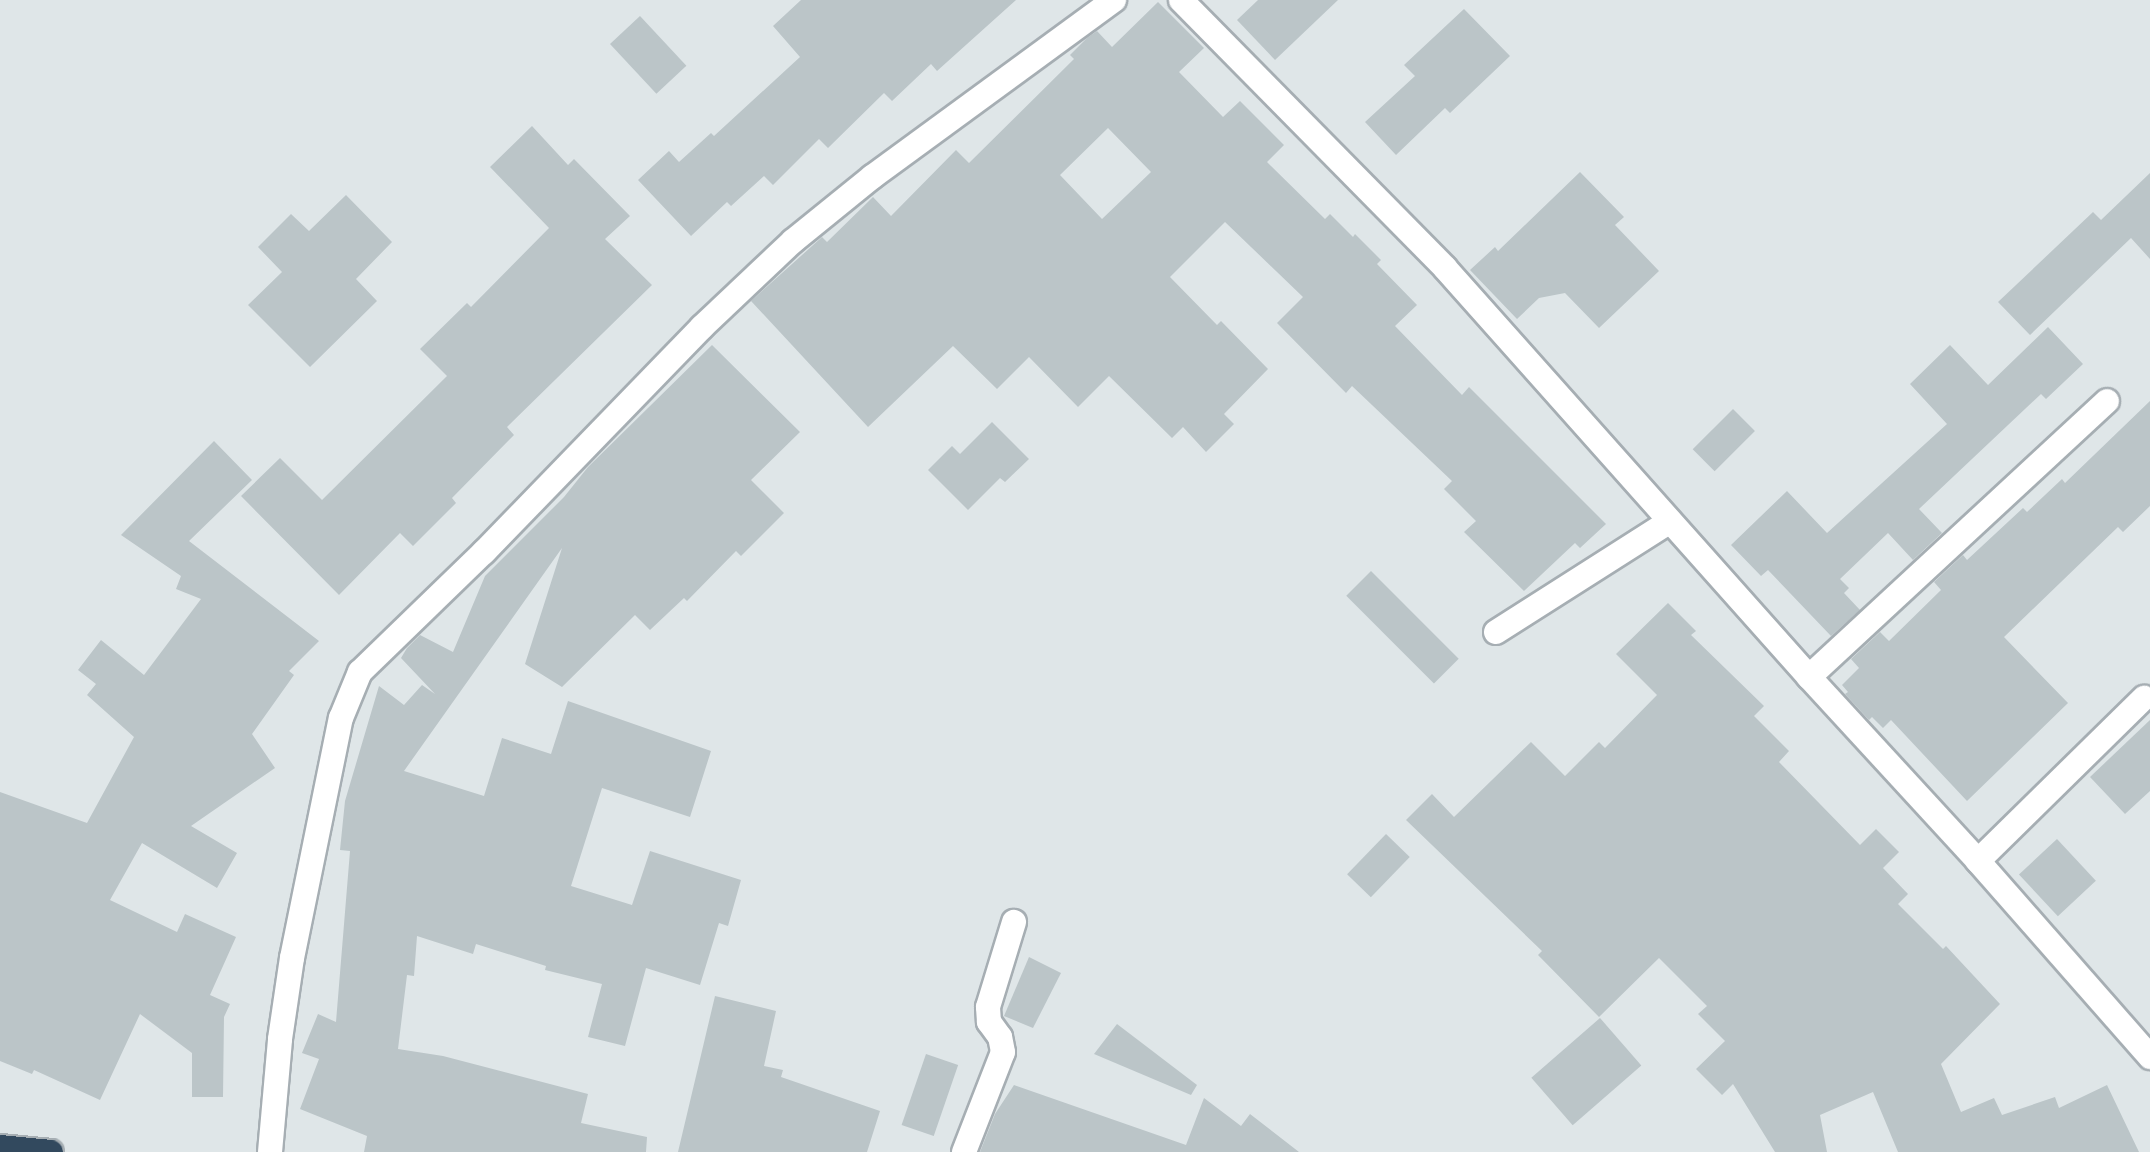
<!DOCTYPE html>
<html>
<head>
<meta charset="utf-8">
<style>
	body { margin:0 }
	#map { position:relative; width:2150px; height:1152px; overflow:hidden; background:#dfe6e8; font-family:Commissioner,sans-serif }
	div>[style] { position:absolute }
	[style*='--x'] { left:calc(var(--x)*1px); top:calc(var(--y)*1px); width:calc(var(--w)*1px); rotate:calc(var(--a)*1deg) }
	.building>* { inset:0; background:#bbc5c8; transform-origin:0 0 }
	.roads { filter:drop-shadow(2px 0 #a6aeb3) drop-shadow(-2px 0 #a6aeb3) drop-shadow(0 2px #a6aeb3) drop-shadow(0 -2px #a6aeb3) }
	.street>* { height:24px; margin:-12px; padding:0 12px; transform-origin:12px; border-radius:12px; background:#fff }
	.highway>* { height:24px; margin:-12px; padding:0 12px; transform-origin:12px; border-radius:12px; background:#32495e }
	span { translate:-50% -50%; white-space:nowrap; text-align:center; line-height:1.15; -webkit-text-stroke:6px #eef4f5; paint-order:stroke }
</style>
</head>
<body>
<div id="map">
	<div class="building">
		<div style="clip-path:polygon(801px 0,1016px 0,937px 71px,931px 64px,892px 101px,884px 93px,828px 148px,819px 139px,773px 185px,764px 176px,731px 206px,727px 202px,691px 236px,638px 180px,669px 151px,679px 162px,711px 133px,714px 136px,800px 57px,773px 26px)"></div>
		<div style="clip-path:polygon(1258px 0,1338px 0,1275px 60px,1237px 20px)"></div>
		<div style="clip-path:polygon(evenodd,1158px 2px,1204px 48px,1179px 72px,1223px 117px,1240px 101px,1284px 145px,1267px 162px,1325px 219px,1330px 214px,1353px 237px,1355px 234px,1381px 260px,1377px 264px,1417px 305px,1395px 326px,1462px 395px,1469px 387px,1606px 524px,1580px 548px,1575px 543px,1524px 591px,1464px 532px,1476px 521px,1444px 489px,1452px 481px,1352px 386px,1346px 393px,1277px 323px,1303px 297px,1225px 222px,1170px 277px,1217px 325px,1221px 321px,1268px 369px,1224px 414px,1234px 424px,1206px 452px,1183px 427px,1172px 438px,1109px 376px,1078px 407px,1029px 357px,997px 389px,953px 346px,868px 427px,751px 301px,822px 237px,827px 242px,873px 197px,891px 216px,956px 150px,969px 163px,1074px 59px,1070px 55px,1087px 38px,1097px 31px,1112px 47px,1158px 2px,1108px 128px,1151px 172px,1102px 219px,1060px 175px,1108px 128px)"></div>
		<div style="clip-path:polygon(1464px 9px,1510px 56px,1450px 113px,1445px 108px,1396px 155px,1365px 122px,1415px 76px,1404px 65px)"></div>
		<div style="left:640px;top:16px;width:68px;height:41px;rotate:47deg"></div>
		<div style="clip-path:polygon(532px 126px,568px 165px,574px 159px,630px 216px,605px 239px,652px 285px,507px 427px,514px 435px,452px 498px,456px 503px,413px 546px,400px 533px,339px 595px,241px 496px,280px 458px,322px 500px,447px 376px,420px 349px,467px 303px,471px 307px,549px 228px,490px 167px)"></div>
		<div style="clip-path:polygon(1580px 172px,1624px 217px,1615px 225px,1659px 271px,1599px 328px,1565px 293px,1539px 298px,1517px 319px,1470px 270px,1495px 247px,1498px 251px)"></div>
		<div style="clip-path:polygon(2150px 173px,2150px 259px,2131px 238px,2030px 335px,1998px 302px,2093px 212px,2101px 220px)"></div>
		<div style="clip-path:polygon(346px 195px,392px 242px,356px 279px,377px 301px,310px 367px,248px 305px,282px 272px,258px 247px,291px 214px,309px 231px)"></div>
		<div style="clip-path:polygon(2048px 327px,2083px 364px,2046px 399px,2041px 394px,1919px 509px,1942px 533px,1913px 560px,1888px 533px,1840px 579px,1849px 588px,1844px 593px,1860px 610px,1831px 636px,1768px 570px,1761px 576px,1731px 545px,1787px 491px,1827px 533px,1947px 424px,1910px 384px,1950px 345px,1988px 385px)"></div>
		<div style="clip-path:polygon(712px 345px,800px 432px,751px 480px,784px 513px,741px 556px,736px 551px,687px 601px,684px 598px,650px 630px,635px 615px,562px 687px,525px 664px,562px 548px,404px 771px,484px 796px,502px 738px,551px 754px,568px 701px,711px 751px,690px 817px,602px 788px,571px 886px,632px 905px,650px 851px,741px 880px,728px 926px,719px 923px,700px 985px,646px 968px,625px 1046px,588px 1037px,602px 984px,545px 970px,546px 966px,476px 944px,473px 954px,417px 936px,414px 976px,407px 975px,398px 1049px,443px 1056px,588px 1094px,581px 1123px,647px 1137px,646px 1152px,364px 1152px,367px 1136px,300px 1109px,319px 1059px,302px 1053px,318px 1014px,336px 1022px,350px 851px,340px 850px,345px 801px,379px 686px,404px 705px,422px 685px,435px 694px,401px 658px,407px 648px,420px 635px,453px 652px,485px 576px,564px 497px,588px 467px)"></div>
		<div style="clip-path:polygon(2150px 401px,2150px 506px,2123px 532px,2118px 527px,2004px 637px,2068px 703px,1967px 801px,1891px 720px,1883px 728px,1872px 717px,1869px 720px,1845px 694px,1848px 692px,1842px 685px,1859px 668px,1851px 659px,1880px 632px,1889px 641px,1941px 590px,1934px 582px,1963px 555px,1967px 560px,2023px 508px,2027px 512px,2062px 479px,2065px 483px)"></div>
		<div style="left:1733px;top:409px;width:31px;height:57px;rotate:45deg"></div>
		<div style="clip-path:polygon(992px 422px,1029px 459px,1005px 482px,1000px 478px,968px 510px,928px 470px,952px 446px,960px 454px)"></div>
		<div style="clip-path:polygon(214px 441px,252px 480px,189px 541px,319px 641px,289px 671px,294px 675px,252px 734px,275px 768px,191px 826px,237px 853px,217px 888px,142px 843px,110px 900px,177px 932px,185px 914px,236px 937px,210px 995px,230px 1004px,224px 1017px,223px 1097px,192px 1097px,192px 1053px,140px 1014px,100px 1100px,34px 1070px,32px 1074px,0 1061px,0 792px,87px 823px,134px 737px,87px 695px,96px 684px,78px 670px,101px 640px,144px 675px,201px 599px,176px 589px,181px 576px,121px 535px)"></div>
		<div style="left:1371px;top:571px;width:124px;height:35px;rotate:45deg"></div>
		<div style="clip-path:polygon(1668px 603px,1696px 631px,1691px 635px,1764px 706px,1754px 716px,1789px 751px,1779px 762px,1860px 845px,1876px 829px,1899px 852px,1883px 868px,1908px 894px,1898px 904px,1943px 949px,1946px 946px,2000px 1004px,1941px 1064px,1961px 1112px,1994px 1098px,2002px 1115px,2055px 1097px,2059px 1108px,2107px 1085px,2139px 1152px,1898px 1152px,1873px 1092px,1820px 1115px,1827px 1152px,1775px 1152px,1733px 1084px,1722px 1095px,1696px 1069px,1725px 1041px,1698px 1014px,1707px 1006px,1659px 958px,1599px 1017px,1538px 955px,1542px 951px,1406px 820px,1432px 794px,1454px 817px,1531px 742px,1565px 776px,1599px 742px,1605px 748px,1657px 695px,1616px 654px)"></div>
		<div style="clip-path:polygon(2150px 720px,2150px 791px,2125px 814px,2090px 777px)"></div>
		<div style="left:1386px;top:834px;width:33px;height:56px;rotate:44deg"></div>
		<div style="left:2057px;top:839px;width:57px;height:52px;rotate:47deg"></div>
		<div style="clip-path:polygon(1029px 957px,1061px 973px,1033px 1028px,1004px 1016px)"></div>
		<div style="clip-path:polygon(715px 996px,776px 1011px,764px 1066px,783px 1070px,781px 1077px,880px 1111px,867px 1152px,678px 1152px)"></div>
		<div style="left:1600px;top:1018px;width:63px;height:91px;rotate:49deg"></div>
		<div style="clip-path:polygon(1117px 1024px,1197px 1085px,1191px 1095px,1094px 1054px)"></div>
		<div style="left:926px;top:1054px;width:34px;height:75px;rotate:19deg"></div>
		<div style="clip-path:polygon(1014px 1085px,1186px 1145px,1204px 1098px,1241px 1126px,1250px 1114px,1299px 1152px,980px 1152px,995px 1114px)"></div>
	</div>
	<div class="roads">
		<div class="street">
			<div style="--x:1181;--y:0;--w:376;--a:45.4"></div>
			<div style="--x:1445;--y:268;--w:548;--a:48.33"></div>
			<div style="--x:1809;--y:677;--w:250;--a:47.4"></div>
			<div style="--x:1978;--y:861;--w:261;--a:48.7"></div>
			<div style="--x:1496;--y:632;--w:206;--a:-32.5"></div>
			<div style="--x:1809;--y:677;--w:406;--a:-42.8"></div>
			<div style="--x:1978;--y:861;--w:233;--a:-44.5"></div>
			<div style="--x:270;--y:1152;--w:113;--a:-84.9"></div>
			<div style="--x:280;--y:1039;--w:82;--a:-81.6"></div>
			<div style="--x:292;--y:958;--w:245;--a:-78.5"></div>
			<div style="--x:341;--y:718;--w:50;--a:-67.6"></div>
			<div style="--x:360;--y:672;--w:173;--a:-44.1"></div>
			<div style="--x:484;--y:552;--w:313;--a:-45.9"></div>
			<div style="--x:702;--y:327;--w:125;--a:-43.4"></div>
			<div style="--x:793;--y:241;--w:102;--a:-39"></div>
			<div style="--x:872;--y:177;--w:300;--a:-36.2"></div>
			<div style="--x:964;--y:1152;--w:107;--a:-68.7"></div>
			<div style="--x:1003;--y:1052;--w:15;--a:-101"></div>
			<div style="--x:1000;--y:1037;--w:19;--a:-126"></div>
			<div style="--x:989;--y:1022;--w:15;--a:-94"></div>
			<div style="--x:988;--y:1007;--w:89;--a:-73"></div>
		</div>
		<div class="highway">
			<div style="--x:0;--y:1147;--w:51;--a:5.6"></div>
		</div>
	</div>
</div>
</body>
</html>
